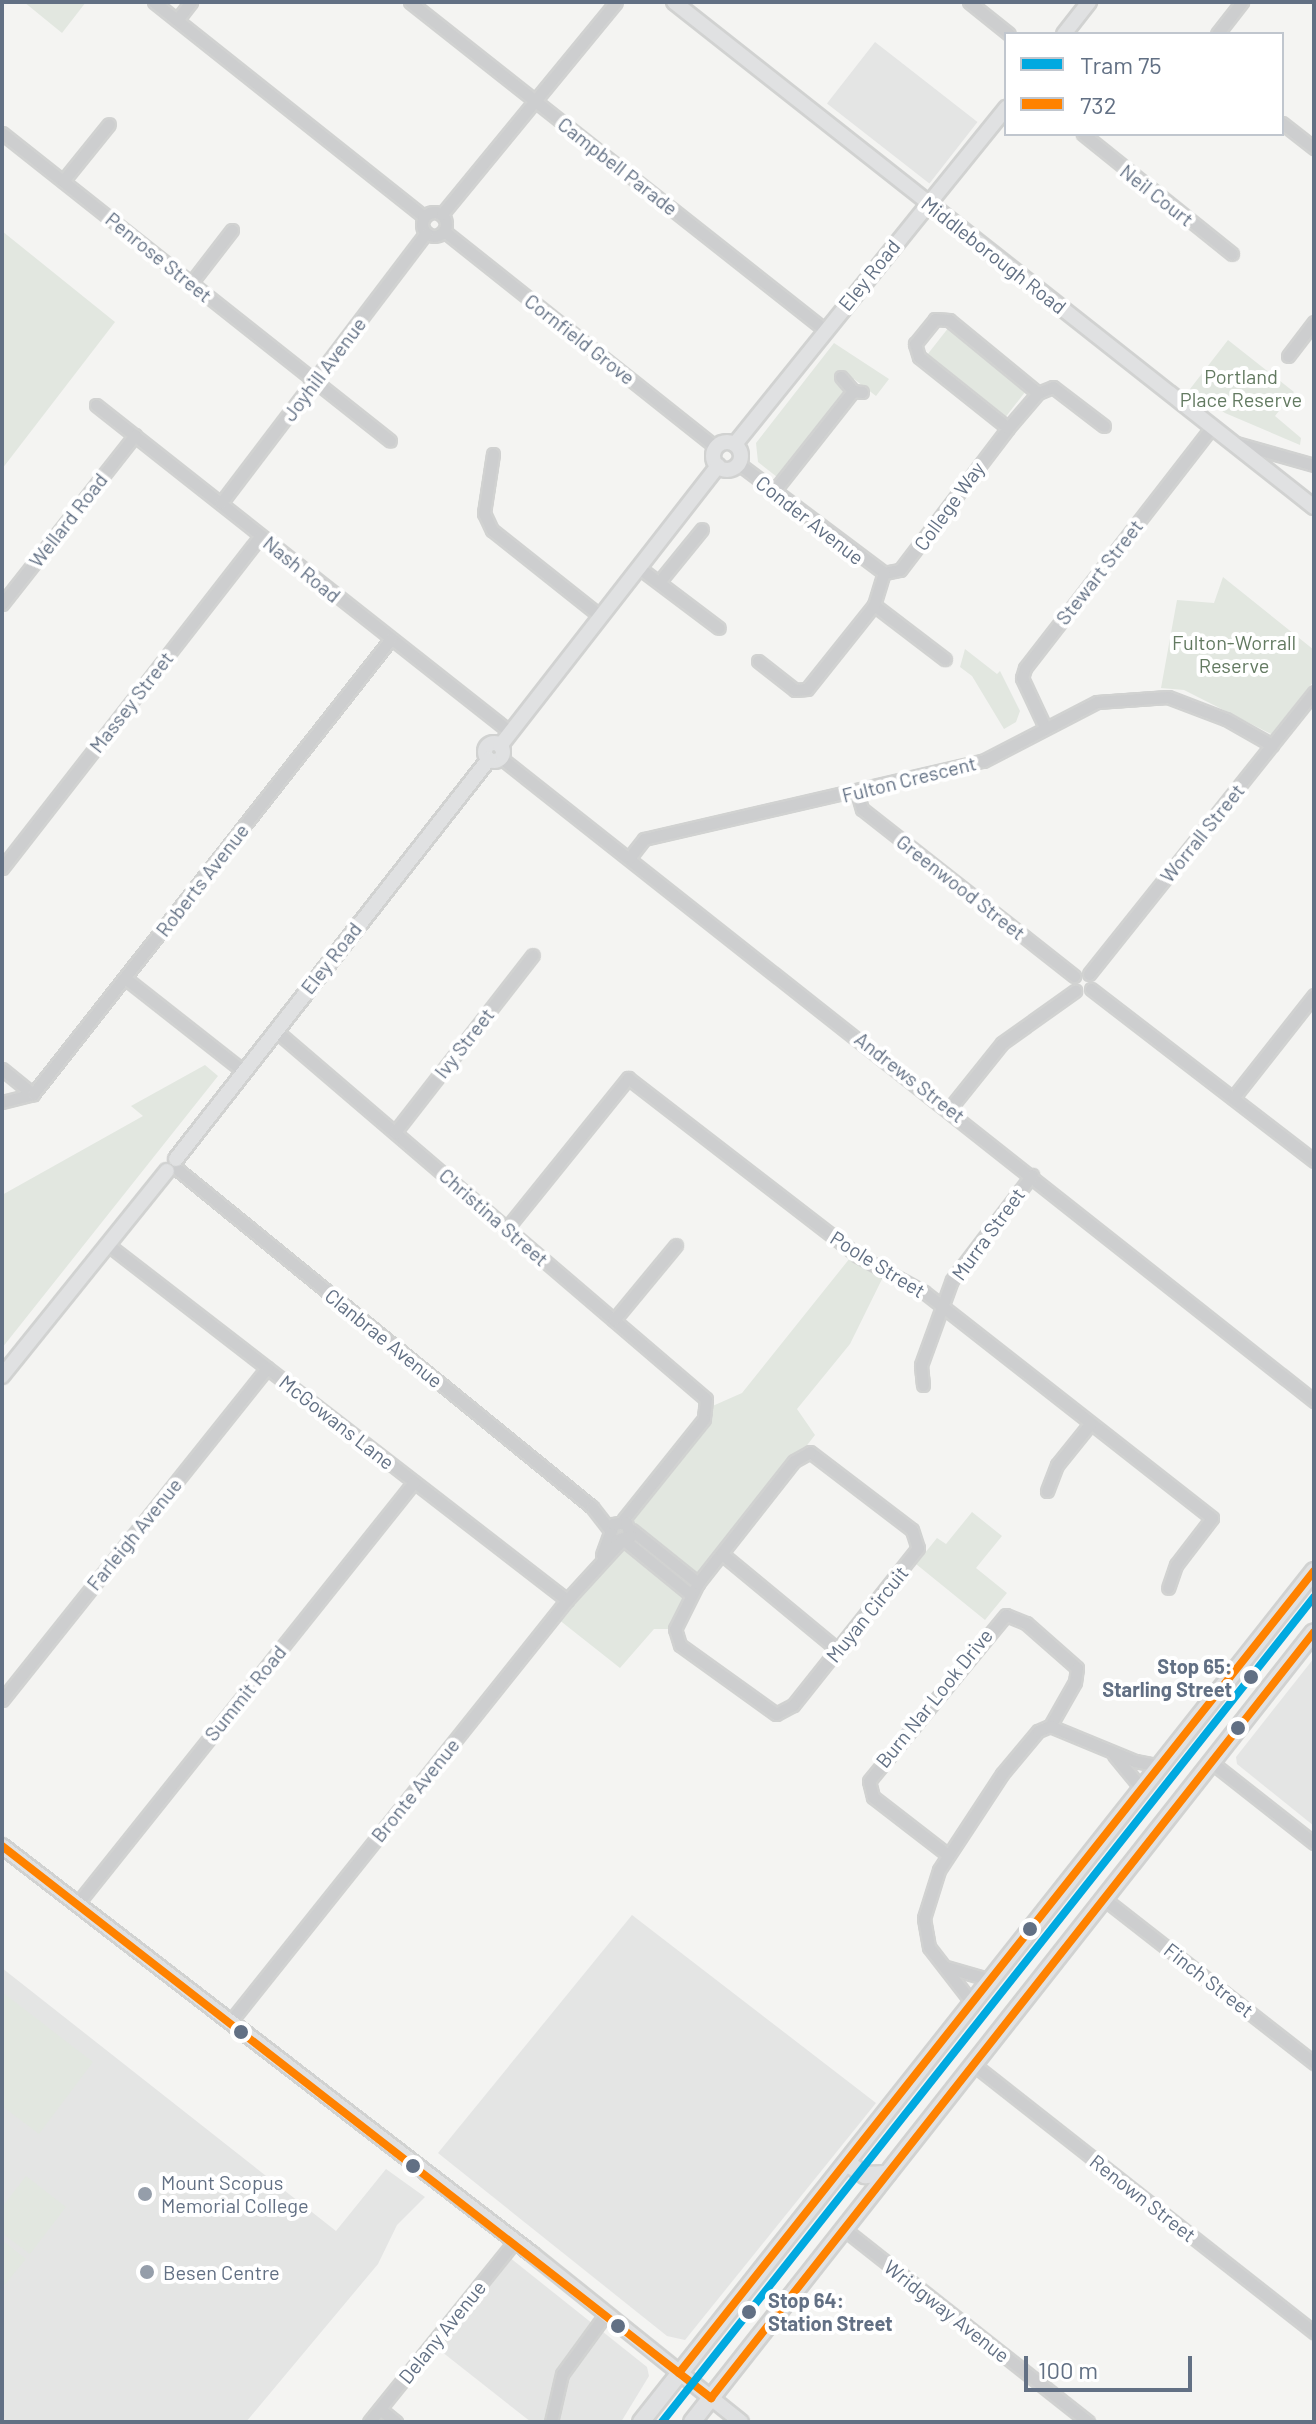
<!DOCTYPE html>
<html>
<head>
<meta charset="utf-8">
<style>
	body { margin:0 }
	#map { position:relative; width:1316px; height:2424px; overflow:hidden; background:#f4f4f2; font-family:Barlow,sans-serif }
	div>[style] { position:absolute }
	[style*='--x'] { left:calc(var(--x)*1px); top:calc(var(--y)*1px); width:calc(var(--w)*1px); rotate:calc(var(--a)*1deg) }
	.built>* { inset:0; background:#e4e5e4; transform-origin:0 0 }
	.green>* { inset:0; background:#e2e7e0; transform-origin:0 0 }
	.roads { filter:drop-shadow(2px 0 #d1d2d1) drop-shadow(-2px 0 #d1d2d1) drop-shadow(0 2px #d1d2d1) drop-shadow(0 -2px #d1d2d1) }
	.minor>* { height:11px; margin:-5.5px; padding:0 5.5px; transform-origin:5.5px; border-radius:5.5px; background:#cdcecf }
	.minor>.ring { margin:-5.5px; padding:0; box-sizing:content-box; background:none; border:11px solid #cdcecf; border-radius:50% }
	.major>* { height:14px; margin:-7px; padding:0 7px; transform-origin:7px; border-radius:7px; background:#e0e1e2 }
	.major>.ring { margin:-7px; padding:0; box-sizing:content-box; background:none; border:14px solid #e0e1e2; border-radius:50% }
	.highway>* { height:16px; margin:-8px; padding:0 8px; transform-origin:8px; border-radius:8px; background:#e0e1e2 }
	.bus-1>* { height:8px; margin:-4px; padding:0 4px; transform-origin:4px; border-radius:4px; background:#ff8200 }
	.tram-1>* { height:8px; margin:-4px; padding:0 4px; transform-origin:4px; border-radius:4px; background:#00a9e0 }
	.dots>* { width:22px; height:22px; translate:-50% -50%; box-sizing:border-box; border:4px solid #fff; border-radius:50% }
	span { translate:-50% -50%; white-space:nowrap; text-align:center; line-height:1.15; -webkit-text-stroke:8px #fff; paint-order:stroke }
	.street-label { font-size:20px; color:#627084 }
	.park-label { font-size:20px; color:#637a61 }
	.stop-label { font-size:20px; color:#627084; font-weight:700 }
	.right { translate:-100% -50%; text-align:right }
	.left { translate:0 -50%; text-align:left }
	.poi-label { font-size:20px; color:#627084 }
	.frame { position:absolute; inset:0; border:4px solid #627084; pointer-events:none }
	.legend { position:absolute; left:1004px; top:32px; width:280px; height:104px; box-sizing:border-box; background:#fff; border:2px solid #c0c6ce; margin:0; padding:10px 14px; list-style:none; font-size:24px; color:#627084 }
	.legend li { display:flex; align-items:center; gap:16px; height:40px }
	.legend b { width:40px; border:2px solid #c0c6ce }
	.scale { position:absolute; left:1024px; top:2356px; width:168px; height:36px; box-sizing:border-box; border:4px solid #627084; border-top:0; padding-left:10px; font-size:24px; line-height:28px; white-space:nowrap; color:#627084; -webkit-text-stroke:6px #fff; paint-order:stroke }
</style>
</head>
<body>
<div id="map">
	<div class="built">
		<div style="left:875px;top:42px;width:130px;height:78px;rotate:38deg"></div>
		<div style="clip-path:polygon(1314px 1658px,1314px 1826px,1237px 1764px,1236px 1757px)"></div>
		<div style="clip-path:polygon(632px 1915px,876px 2103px,685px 2340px,667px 2336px,438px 2153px)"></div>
		<div style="clip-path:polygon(2px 1968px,336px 2231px,386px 2169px,425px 2197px,397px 2225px,378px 2264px,246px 2422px,2px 2422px)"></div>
		<div style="clip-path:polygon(509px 2257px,647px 2367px,649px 2376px,621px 2422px,531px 2422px,437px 2348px)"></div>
	</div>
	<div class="green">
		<div style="clip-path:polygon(24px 2px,86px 2px,62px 33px)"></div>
		<div style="clip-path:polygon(2px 231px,115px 322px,2px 469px)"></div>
		<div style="left:949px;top:327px;width:100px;height:36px;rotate:38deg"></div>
		<div style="clip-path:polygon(1228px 340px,1294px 392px,1275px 416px,1301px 438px,1300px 445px,1225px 413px,1190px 389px)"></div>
		<div style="clip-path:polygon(834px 343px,889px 379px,876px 396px,854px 379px,777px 477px,758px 462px,756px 443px)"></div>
		<div style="clip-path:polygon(1223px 577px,1314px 650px,1314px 681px,1271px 734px,1184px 690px,1161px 688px,1177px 600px,1214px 603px)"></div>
		<div style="clip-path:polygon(965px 649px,997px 674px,1000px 671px,1020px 711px,1016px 722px,1004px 729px,972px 676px,960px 667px)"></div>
		<div style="clip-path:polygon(205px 1065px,218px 1076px,2px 1348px,2px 1195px,143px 1116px,131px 1106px)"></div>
		<div style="clip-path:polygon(854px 1253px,886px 1271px,850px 1344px,797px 1409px,815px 1435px,722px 1554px,675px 1629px,654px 1629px,620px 1668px,558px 1619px,631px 1528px,647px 1490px,708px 1408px,742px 1393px)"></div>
		<div style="clip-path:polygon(972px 1512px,1002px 1536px,976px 1568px,1007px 1593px,985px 1620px,916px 1564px,937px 1538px,946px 1544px)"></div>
		<div style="clip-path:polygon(2px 1992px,93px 2062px,39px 2134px,2px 2106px)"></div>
		<div style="clip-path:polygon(26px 2176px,66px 2207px,30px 2254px,2px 2233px,2px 2207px)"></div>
		<div style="clip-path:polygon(2px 2240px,26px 2259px,2px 2288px)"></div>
	</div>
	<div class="roads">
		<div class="minor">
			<div style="--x:154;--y:2;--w:345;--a:38.5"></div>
			<div style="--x:410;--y:2;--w:529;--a:38.32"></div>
			<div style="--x:969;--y:2;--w:51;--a:38.7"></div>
			<div style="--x:177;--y:20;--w:23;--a:-52"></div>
			<div style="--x:1217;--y:34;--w:41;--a:-52"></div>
			<div style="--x:1282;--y:123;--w:41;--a:38"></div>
			<div style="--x:2;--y:133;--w:495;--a:38.4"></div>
			<div style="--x:1083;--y:134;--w:191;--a:38.8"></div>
			<div style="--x:63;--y:181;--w:73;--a:-51.1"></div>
			<div class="ring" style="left:422px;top:212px;width:13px;height:13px"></div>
			<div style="--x:442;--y:214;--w:274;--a:-50.6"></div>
			<div style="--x:444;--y:231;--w:347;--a:38.5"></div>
			<div style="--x:191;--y:283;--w:67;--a:-52.3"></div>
			<div style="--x:1288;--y:356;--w:43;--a:-52.6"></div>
			<div style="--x:841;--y:377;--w:18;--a:49"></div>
			<div style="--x:1038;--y:393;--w:16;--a:-22"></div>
			<div style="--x:1053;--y:387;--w:64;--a:37.4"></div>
			<div style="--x:96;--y:405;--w:528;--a:38.3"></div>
			<div style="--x:1236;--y:443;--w:81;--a:15.8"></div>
			<div style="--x:493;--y:454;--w:60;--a:98.7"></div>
			<div style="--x:484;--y:513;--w:19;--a:65"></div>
			<div style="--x:492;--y:530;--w:138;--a:38.5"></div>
			<div style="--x:739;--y:464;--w:181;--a:36.9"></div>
			<div style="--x:774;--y:491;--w:127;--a:-51.7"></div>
			<div style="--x:853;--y:391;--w:9;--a:6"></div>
			<div style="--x:221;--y:503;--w:339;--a:-52.8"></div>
			<div style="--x:638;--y:567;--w:101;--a:37"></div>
			<div style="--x:884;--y:573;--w:16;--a:-11"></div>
			<div style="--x:900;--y:570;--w:178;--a:-52.7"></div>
			<div style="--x:1008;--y:428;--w:114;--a:-141.4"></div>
			<div style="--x:919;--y:357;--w:14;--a:-107"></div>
			<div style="--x:915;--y:344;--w:32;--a:-51"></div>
			<div style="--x:935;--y:319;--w:14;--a:4"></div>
			<div style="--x:949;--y:320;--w:115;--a:39.4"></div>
			<div style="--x:1038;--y:393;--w:46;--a:130.6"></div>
			<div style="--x:659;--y:582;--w:68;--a:-50.9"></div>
			<div style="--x:2;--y:604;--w:215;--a:-51.8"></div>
			<div style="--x:874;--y:605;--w:89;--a:37.3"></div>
			<div style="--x:758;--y:661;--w:47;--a:38.1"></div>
			<div style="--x:795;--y:690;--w:12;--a:-5"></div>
			<div style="--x:807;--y:689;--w:107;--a:-51.4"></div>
			<div style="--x:874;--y:605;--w:34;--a:-73"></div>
			<div style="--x:1044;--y:725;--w:52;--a:-115.1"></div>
			<div style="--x:1022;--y:678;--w:10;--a:-73"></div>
			<div style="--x:1025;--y:668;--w:305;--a:-52.2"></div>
			<div style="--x:501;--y:758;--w:1037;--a:38.34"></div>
			<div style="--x:857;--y:792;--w:18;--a:74"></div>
			<div style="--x:862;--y:809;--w:270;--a:38.2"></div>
			<div style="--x:630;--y:857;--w:23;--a:-52"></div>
			<div style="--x:644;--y:839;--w:348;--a:-13"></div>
			<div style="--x:983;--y:761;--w:128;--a:-27.4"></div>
			<div style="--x:1097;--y:702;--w:71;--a:-4"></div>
			<div style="--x:1168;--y:697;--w:62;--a:20.8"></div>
			<div style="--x:1226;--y:719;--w:53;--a:29.5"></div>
			<div style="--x:2;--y:868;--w:420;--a:-52.1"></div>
			<div style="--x:1089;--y:974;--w:361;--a:-51.4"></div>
			<div style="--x:125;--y:978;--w:150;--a:38.2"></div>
			<div style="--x:1091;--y:989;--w:282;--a:37.6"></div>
			<div style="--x:275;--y:1030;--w:567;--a:40.57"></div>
			<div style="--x:706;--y:1399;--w:20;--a:96"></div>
			<div style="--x:704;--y:1419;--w:129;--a:128.7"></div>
			<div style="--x:2;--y:1069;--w:40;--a:39"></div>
			<div style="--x:1233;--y:1098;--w:131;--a:-51.8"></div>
			<div style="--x:2;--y:1102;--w:32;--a:-14"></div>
			<div style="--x:33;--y:1094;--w:578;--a:-51.82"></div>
			<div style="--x:950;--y:1108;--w:83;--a:-51.3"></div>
			<div style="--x:1002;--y:1043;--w:90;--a:-35.5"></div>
			<div style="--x:395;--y:1132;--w:224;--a:-52.1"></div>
			<div style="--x:177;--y:1169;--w:535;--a:39.16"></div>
			<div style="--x:592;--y:1507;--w:31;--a:52"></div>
			<div style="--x:507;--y:1228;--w:193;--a:-51.1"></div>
			<div style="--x:628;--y:1078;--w:291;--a:37.7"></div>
			<div style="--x:858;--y:1256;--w:75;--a:28.6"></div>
			<div style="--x:924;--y:1292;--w:366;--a:38.1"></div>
			<div style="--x:1212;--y:1518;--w:59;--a:127.5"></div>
			<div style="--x:1176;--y:1565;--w:24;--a:109"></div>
			<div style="--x:107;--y:1244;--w:582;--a:37.74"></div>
			<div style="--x:614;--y:1320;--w:97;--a:-50.4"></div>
			<div style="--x:923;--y:1385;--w:20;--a:-96"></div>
			<div style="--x:921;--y:1365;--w:90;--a:-70"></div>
			<div style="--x:952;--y:1280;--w:132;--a:-52.7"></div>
			<div style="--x:810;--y:1452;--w:128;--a:37.4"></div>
			<div style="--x:912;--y:1530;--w:19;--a:72"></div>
			<div style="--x:918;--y:1548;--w:201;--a:128.5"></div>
			<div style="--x:793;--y:1705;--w:19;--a:152"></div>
			<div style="--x:776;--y:1714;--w:118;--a:-144.3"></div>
			<div style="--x:680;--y:1645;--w:17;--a:-107"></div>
			<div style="--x:675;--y:1629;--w:51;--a:-63.4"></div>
			<div style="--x:698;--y:1583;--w:155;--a:-51.8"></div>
			<div style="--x:794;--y:1461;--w:18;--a:-29"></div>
			<div style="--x:1047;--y:1491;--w:28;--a:-69"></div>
			<div style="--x:1057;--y:1465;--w:53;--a:-51.2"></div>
			<div style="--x:632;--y:1530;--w:85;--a:38.8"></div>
			<div style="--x:624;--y:1540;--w:85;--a:39.3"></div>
			<div style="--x:722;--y:1554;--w:151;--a:39.6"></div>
			<div style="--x:602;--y:1555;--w:33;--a:-70"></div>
			<div style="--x:613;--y:1524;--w:13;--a:-9"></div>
			<div style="--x:626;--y:1522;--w:15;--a:74"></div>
			<div style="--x:630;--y:1536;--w:14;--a:163"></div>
			<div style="--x:2;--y:1700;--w:425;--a:-51.4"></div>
			<div style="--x:1114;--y:1755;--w:44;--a:50.5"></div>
			<div style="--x:1211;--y:1762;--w:131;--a:38.2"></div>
			<div style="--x:948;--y:1855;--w:95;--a:-142.3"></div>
			<div style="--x:873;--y:1797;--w:16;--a:-104"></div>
			<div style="--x:869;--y:1781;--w:215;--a:-50.5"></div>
			<div style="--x:1006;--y:1615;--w:22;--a:22"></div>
			<div style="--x:1026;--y:1623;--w:68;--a:41.4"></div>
			<div style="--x:1077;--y:1668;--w:14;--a:98"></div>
			<div style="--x:1075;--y:1682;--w:51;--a:119.6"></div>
			<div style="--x:1103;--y:1898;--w:268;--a:38"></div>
			<div style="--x:77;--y:1904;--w:540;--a:-51.39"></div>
			<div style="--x:946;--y:1967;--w:47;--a:16.1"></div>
			<div style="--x:973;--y:2004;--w:72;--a:-127.7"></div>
			<div style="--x:929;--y:1947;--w:29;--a:-100"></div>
			<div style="--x:924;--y:1918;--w:50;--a:-72.6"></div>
			<div style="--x:939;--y:1870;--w:115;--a:-56.7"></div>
			<div style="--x:1002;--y:1774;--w:56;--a:-50.1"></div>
			<div style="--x:1038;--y:1731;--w:13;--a:-23"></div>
			<div style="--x:1050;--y:1726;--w:92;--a:22.4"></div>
			<div style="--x:1135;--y:1761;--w:26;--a:11"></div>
			<div style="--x:230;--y:2022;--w:540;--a:-51.39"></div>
			<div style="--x:567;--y:1600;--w:80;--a:-47.5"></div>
			<div style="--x:973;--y:2064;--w:434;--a:38.2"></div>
			<div style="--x:844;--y:2229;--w:311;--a:38.3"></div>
			<div style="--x:380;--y:2409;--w:21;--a:39"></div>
			<div style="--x:369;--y:2422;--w:233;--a:-51.1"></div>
			<div style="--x:551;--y:2422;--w:49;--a:-77.1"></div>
			<div style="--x:562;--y:2374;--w:73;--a:-53.9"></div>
		</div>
		<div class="major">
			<div style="--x:674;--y:2;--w:815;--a:38.28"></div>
			<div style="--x:1064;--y:34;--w:41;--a:-52"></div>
			<div class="ring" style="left:713px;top:442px;width:14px;height:14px"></div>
			<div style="--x:735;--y:444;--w:432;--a:-51.1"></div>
			<div class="ring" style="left:485px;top:743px;width:4px;height:4px"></div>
			<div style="--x:500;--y:746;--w:355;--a:-52.1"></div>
			<div style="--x:176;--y:1159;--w:508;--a:-51.96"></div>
			<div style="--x:2;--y:1376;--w:263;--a:-51.2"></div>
			<div style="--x:2;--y:1846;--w:669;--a:37.59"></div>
			<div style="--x:532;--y:2254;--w:268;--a:38.8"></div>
		</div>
		<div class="highway">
			<div style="--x:847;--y:2163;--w:22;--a:34"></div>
			<div style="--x:865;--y:2175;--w:22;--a:-3"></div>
			<div style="--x:641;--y:2422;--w:1085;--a:-51.66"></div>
			<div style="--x:692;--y:2422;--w:1005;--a:-51.79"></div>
		</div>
	</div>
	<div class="bus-1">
		<div style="--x:2;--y:1846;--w:899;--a:37.9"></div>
		<div style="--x:711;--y:2398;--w:975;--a:-51.79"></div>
		<div style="--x:679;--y:2373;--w:1023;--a:-51.63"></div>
	</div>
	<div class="tram-1">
		<div style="--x:662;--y:2422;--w:1052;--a:-51.68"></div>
	</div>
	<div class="dots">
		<div style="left:1251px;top:1677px;background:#627084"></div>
		<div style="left:1238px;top:1728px;background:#627084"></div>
		<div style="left:1030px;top:1929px;background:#627084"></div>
		<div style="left:241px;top:2032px;background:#627084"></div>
		<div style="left:413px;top:2166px;background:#627084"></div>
		<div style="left:145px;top:2194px;background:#959eaa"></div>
		<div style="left:147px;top:2272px;background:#959eaa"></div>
		<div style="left:749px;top:2312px;background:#627084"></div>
		<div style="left:618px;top:2326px;background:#627084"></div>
	</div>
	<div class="street-label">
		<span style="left:618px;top:166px;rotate:38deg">Campbell Parade</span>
		<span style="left:1157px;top:195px;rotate:38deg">Neil Court</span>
		<span style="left:994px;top:255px;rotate:38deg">Middleborough Road</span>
		<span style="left:159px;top:257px;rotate:39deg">Penrose Street</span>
		<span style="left:869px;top:275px;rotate:-51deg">Eley Road</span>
		<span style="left:580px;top:339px;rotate:38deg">Cornfield Grove</span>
		<span style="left:324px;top:369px;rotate:-53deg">Joyhill Avenue</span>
		<span style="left:949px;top:506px;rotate:-54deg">College Way</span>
		<span style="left:68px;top:520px;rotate:-52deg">Wellard Road</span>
		<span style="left:810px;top:520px;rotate:38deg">Conder Avenue</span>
		<span style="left:302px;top:569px;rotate:39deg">Nash Road</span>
		<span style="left:1099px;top:572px;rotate:-52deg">Stewart Street</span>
		<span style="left:131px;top:702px;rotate:-52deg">Massey Street</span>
		<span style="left:909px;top:779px;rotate:-14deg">Fulton Crescent</span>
		<span style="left:1202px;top:833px;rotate:-51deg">Worrall Street</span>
		<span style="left:202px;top:880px;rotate:-52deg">Roberts Avenue</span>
		<span style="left:961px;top:887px;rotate:38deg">Greenwood Street</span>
		<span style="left:331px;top:958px;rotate:-52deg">Eley Road</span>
		<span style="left:464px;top:1043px;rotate:-52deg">Ivy Street</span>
		<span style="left:910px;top:1077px;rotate:38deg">Andrews Street</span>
		<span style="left:494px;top:1217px;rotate:41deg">Christina Street</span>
		<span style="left:988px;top:1234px;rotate:-54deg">Murra Street</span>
		<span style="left:878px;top:1264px;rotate:32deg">Poole Street</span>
		<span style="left:384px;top:1338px;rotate:39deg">Clanbrae Avenue</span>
		<span style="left:337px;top:1422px;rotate:38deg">McGowans Lane</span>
		<span style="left:134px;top:1534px;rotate:-51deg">Farleigh Avenue</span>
		<span style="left:867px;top:1614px;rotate:-51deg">Muyan Circuit</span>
		<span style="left:245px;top:1693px;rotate:-51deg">Summit Road</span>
		<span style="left:934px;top:1698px;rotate:-51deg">Burn Nar Look Drive</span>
		<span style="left:415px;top:1790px;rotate:-51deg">Bronte Avenue</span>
		<span style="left:1209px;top:1980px;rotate:38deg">Finch Street</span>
		<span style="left:1143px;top:2198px;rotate:38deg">Renown Street</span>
		<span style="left:947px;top:2311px;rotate:38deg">Wridgway Avenue</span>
		<span style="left:442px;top:2332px;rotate:-51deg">Delany Avenue</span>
	</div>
	<div class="park-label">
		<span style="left:1241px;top:388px">Portland<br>Place Reserve</span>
		<span style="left:1234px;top:654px">Fulton-Worrall<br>Reserve</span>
	</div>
	<div class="stop-label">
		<span class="right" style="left:1232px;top:1678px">Stop 65:<br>Starling Street</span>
		<span class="left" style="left:768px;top:2312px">Stop 64:<br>Station Street</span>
	</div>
	<div class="poi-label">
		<span class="left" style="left:161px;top:2194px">Mount Scopus<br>Memorial College</span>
		<span class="left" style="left:163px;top:2272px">Besen Centre</span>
	</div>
	<div class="frame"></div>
	<ul class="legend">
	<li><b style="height:10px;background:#00a9e0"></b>Tram 75</li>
	<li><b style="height:10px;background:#ff8200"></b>732</li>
	</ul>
	<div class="scale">100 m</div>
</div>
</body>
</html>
